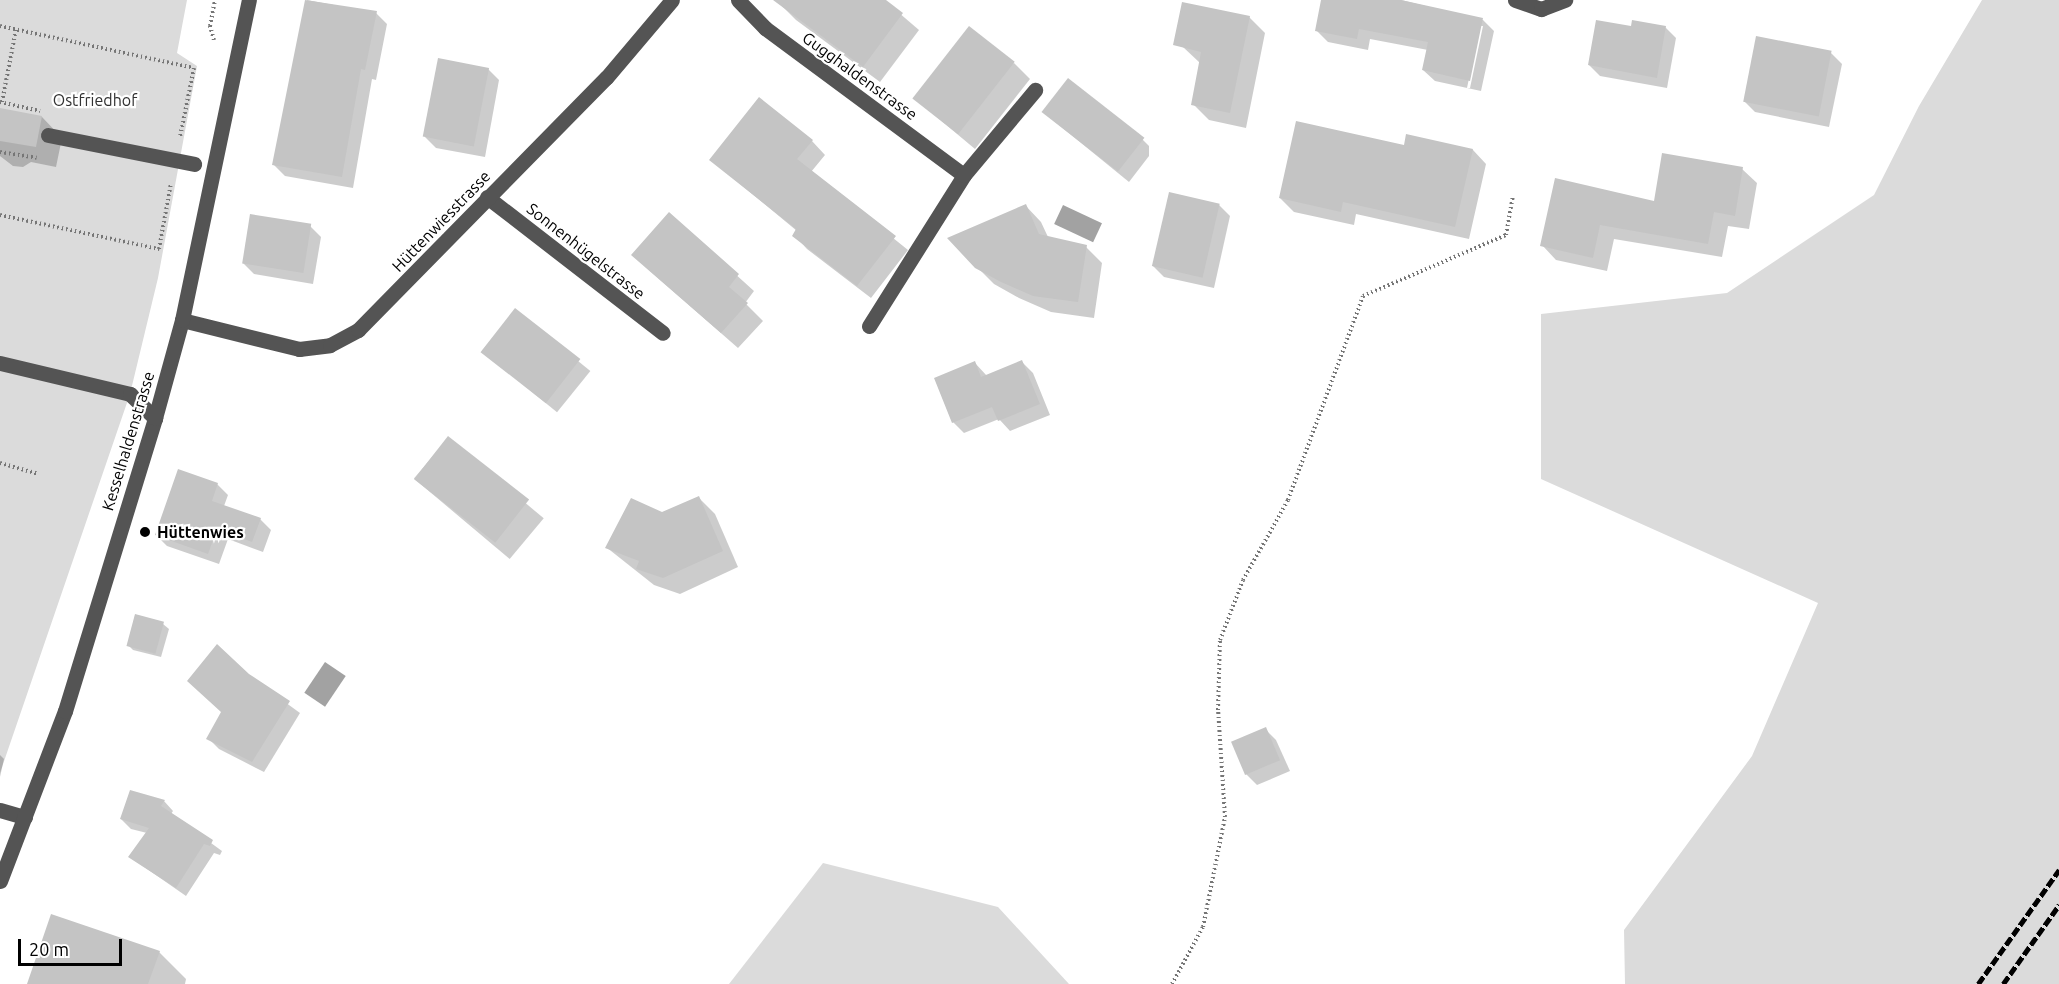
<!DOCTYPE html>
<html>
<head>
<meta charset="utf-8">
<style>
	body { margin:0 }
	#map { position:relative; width:2059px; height:984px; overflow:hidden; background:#fff; font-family:Ubuntu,sans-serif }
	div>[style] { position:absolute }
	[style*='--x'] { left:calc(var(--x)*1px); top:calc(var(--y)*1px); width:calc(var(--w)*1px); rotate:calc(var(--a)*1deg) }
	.green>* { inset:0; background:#dbdbdb }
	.water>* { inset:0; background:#a2a2a2; transform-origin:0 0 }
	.shadow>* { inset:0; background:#0003; transform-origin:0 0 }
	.building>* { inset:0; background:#c4c4c4; transform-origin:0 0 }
	.path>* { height:4px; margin-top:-2px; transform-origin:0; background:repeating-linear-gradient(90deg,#767676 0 1.5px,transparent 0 4.5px) }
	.minor>* { height:15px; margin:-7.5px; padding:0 7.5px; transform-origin:7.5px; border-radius:7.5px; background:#545454 }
	.rail>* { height:4.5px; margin-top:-2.25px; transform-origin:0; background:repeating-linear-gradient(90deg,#000 0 9px,transparent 0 12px) }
	.dots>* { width:16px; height:16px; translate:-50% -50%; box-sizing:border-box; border:3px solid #fff; border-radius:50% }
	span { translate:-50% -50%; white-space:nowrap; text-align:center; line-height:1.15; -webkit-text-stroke:4.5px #fff; paint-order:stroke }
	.street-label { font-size:16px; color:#000 }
	.park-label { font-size:16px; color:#323232 }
	.poi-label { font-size:16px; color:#000; font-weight:700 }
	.left { translate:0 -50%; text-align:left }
	.scale { position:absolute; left:18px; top:939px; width:104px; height:27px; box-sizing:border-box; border:3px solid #000; border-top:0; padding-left:8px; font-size:18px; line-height:21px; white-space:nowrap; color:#000; -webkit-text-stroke:4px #fff; paint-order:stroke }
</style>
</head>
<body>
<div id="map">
	<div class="green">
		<div style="clip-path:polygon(0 0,187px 0,177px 53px,197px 66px,158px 278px,130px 394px,0 773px)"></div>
		<div style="clip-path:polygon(1982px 0,2059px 0,2059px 984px,1625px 984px,1624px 930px,1752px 756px,1818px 603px,1541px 479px,1541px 314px,1727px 293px,1874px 195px,1919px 106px)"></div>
		<div style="clip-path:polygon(823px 863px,998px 907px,1069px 984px,729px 984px)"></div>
	</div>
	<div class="water">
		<div style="left:1063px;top:205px;width:43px;height:21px;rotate:25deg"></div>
		<div style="left:325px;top:662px;width:25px;height:37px;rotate:34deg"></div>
	</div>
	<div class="shadow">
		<div style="clip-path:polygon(307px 0,376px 13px,387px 24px,376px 80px,372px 79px,353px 188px,285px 176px,274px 165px)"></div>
		<div style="clip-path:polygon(783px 0,884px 0,919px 30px,880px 82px,796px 20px,780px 4px)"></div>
		<div style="clip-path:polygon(evenodd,1322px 0,1401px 0,1483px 20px,1494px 31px,1481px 91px,1435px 81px,1423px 70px,1428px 50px,1370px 39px,1368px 50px,1328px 42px,1317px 31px,1322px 0,1480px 26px,1483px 26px,1470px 88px,1467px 88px,1480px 26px)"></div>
		<div style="clip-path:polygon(1249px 17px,1265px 33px,1246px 128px,1209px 120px,1193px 104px,1200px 63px,1183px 47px)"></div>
		<div style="clip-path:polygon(1665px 27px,1676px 38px,1667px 88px,1600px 76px,1589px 65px,1633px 28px)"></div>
		<div style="clip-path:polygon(1831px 53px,1842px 64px,1829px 127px,1755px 112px,1744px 101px)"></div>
		<div style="clip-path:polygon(1014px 63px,1030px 79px,975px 149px,914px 98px)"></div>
		<div style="clip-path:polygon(488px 69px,499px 80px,485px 157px,436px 148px,425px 137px)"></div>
		<div style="clip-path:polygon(0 109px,42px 117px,62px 138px,56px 167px,31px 162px,23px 167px,13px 166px,0 156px)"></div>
		<div style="clip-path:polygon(1043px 112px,1138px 135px,1149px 146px,1149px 156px,1129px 182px)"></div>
		<div style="clip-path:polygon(812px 141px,825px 155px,811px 172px,908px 250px,871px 298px,807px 249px,794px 235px,797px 231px,711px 160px)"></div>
		<div style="clip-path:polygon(1405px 147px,1473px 150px,1486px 164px,1469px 239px,1356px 214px,1354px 225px,1294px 212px,1280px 198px)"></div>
		<div style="clip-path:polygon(1742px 169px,1757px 183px,1749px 229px,1728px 226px,1722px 257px,1614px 239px,1607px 271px,1556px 260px,1542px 245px)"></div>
		<div style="clip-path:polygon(1025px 205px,1041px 222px,1048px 237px,1086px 247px,1102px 263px,1094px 318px,1051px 312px,1019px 298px,994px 284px,949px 239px)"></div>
		<div style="clip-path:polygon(1219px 205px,1230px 216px,1214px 288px,1164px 277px,1153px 266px)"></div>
		<div style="clip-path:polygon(669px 214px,754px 291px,745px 303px,763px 321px,738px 348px,650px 271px)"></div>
		<div style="clip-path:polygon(310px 226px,321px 237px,313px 284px,254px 274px,243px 263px)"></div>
		<div style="left:515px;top:310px;width:97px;height:53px;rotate:39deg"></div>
		<div style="clip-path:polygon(1022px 362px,1033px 373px,1050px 415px,1010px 431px,999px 419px,964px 433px,953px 422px,975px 363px,987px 376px)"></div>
		<div style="left:448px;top:438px;width:125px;height:53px;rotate:40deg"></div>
		<div style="clip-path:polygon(217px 484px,228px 495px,224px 506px,260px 519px,271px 530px,263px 552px,228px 539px,219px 564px,167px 546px,156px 535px)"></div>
		<div style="clip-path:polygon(699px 498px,715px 514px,738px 567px,680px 594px,654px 585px,606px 547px,662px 514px)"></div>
		<div style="clip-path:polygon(163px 624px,169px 629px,161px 657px,133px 650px,128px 645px)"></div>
		<div style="clip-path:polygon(248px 675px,300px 713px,264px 772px,219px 749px,208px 738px)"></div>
		<div style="clip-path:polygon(1265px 729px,1276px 740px,1290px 771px,1257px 785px,1246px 774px)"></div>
		<div style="clip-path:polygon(0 755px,4px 759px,0 777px)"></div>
		<div style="clip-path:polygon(164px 801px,173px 811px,171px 814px,222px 851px,220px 855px,214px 853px,186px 896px,130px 857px,147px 833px,131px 829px,121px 819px)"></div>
		<div style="clip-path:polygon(159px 952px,186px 979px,185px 984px,28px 984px)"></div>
	</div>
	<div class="building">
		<div style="clip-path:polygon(305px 0,377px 11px,365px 70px,361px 69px,342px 177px,272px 165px)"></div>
		<div style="clip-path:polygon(773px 0,886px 0,903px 13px,863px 67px)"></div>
		<div style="clip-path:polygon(1321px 0,1401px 0,1483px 18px,1470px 81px,1422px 70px,1428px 42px,1359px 29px,1357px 39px,1315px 31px)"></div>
		<div style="clip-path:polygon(1182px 2px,1250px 16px,1230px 113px,1191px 105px,1201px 52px,1173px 45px)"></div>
		<div style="clip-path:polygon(1596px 20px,1631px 26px,1632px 20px,1666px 26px,1657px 78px,1588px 65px)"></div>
		<div style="left:969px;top:26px;width:58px;height:92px;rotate:38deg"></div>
		<div style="left:1756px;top:36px;width:77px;height:67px;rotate:11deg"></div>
		<div style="left:438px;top:58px;width:52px;height:80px;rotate:11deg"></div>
		<div style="left:1068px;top:78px;width:97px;height:43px;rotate:38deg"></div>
		<div style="clip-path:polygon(759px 97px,813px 140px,797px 159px,896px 236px,857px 286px,792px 236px,796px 229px,709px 160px)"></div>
		<div style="clip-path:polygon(0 108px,42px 116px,36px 147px,0 141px)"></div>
		<div style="clip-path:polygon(1296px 121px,1404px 145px,1406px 134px,1473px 149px,1455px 227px,1343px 202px,1341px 212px,1279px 198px)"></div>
		<div style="clip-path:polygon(1662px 153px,1743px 167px,1735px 216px,1714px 212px,1708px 244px,1600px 225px,1593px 258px,1540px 246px,1555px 178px,1654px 201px)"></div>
		<div style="left:1169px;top:192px;width:52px;height:76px;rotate:13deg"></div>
		<div style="clip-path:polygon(1026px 204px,1039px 234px,1087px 245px,1078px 302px,1033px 296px,1001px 282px,975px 268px,947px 238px)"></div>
		<div style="clip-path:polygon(669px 212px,739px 274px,729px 287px,748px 303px,721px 333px,631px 255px)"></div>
		<div style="left:250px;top:214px;width:62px;height:50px;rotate:9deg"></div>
		<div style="left:515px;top:308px;width:83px;height:56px;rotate:38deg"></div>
		<div style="clip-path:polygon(1022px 360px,1040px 404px,998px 421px,992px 407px,952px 423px,934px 378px,975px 361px,981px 377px)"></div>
		<div style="left:448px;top:436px;width:103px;height:55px;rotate:38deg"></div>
		<div style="clip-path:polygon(178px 469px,218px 483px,212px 501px,261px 518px,252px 542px,217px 529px,208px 554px,155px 535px)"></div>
		<div style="clip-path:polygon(699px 496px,723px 551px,663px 578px,636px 569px,639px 561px,605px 548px,631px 498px,662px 512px)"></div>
		<div style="left:135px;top:614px;width:30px;height:33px;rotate:15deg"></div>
		<div style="clip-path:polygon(217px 644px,249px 674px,290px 701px,252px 762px,206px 739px,221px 712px,187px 681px)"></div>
		<div style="left:1266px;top:727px;width:36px;height:38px;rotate:67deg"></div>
		<div style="clip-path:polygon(130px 790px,165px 800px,161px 806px,213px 840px,210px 846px,204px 844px,176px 888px,128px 857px,149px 828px,120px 819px)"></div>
		<div style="clip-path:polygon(51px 914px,160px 951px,148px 984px,27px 984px)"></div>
	</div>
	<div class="path">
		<div style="--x:0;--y:26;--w:198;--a:12.2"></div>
		<div style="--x:194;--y:68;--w:70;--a:101.5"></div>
		<div style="--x:214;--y:40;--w:15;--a:-106"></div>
		<div style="--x:210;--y:26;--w:26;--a:-79"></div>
		<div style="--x:0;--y:102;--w:41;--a:12.7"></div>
		<div style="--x:2;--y:102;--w:74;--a:-79.1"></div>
		<div style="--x:0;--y:152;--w:37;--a:9"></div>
		<div style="--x:0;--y:215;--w:163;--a:12.1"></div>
		<div style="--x:159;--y:249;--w:67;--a:-79.7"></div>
		<div style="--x:0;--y:463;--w:40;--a:16"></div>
		<div style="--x:1172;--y:984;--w:65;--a:-61.5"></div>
		<div style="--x:1203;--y:927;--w:112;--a:-78.7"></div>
		<div style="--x:1225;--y:817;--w:107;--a:-93.7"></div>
		<div style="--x:1218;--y:710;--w:70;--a:-88.4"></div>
		<div style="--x:1220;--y:640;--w:64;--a:-69"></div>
		<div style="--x:1243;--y:580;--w:92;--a:-60.6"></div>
		<div style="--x:1288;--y:500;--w:217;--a:-69.8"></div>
		<div style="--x:1363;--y:296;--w:155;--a:-23.1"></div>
		<div style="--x:1506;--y:235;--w:40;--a:-80"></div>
	</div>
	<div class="minor">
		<div style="--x:738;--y:0;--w:39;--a:46"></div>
		<div style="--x:765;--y:28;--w:247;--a:36.5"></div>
		<div style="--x:1515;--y:0;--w:28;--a:19"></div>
		<div style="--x:1541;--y:9;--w:26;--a:-21"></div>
		<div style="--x:48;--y:135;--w:149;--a:11.2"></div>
		<div style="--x:487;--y:197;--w:222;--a:37.7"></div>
		<div style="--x:182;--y:320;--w:121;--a:13.9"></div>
		<div style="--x:299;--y:349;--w:31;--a:-7"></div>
		<div style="--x:330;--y:345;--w:32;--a:-28"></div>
		<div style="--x:358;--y:330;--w:354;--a:-45.5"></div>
		<div style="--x:606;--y:78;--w:102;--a:-49.8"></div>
		<div style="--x:869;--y:326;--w:178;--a:-57.8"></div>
		<div style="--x:964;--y:175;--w:111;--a:-50.1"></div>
		<div style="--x:0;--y:363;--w:134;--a:13.4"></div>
		<div style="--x:130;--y:394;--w:35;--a:44"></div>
		<div style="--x:0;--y:810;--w:26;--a:16"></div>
		<div style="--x:0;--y:881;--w:182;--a:-69.1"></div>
		<div style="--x:65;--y:711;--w:307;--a:-72.9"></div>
		<div style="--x:155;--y:418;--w:102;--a:-74.6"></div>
		<div style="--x:182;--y:320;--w:327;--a:-78.2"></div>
	</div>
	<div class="rail">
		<div style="--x:1978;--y:984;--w:140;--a:-54.6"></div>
		<div style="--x:2003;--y:984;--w:97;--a:-54.7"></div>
	</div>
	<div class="dots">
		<div style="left:145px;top:532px;background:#000"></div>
	</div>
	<div class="street-label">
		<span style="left:860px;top:76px;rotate:36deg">Gugghaldenstrasse</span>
		<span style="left:441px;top:221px;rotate:-46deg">Hüttenwiesstrasse</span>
		<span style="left:586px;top:251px;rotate:38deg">Sonnenhügelstrasse</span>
		<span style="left:128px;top:441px;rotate:-73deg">Kesselhaldenstrasse</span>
	</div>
	<div class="park-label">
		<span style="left:95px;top:100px">Ostfriedhof</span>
	</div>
	<div class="poi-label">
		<span class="left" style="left:157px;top:532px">Hüttenwies</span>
	</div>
	<div class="scale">20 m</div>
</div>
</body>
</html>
